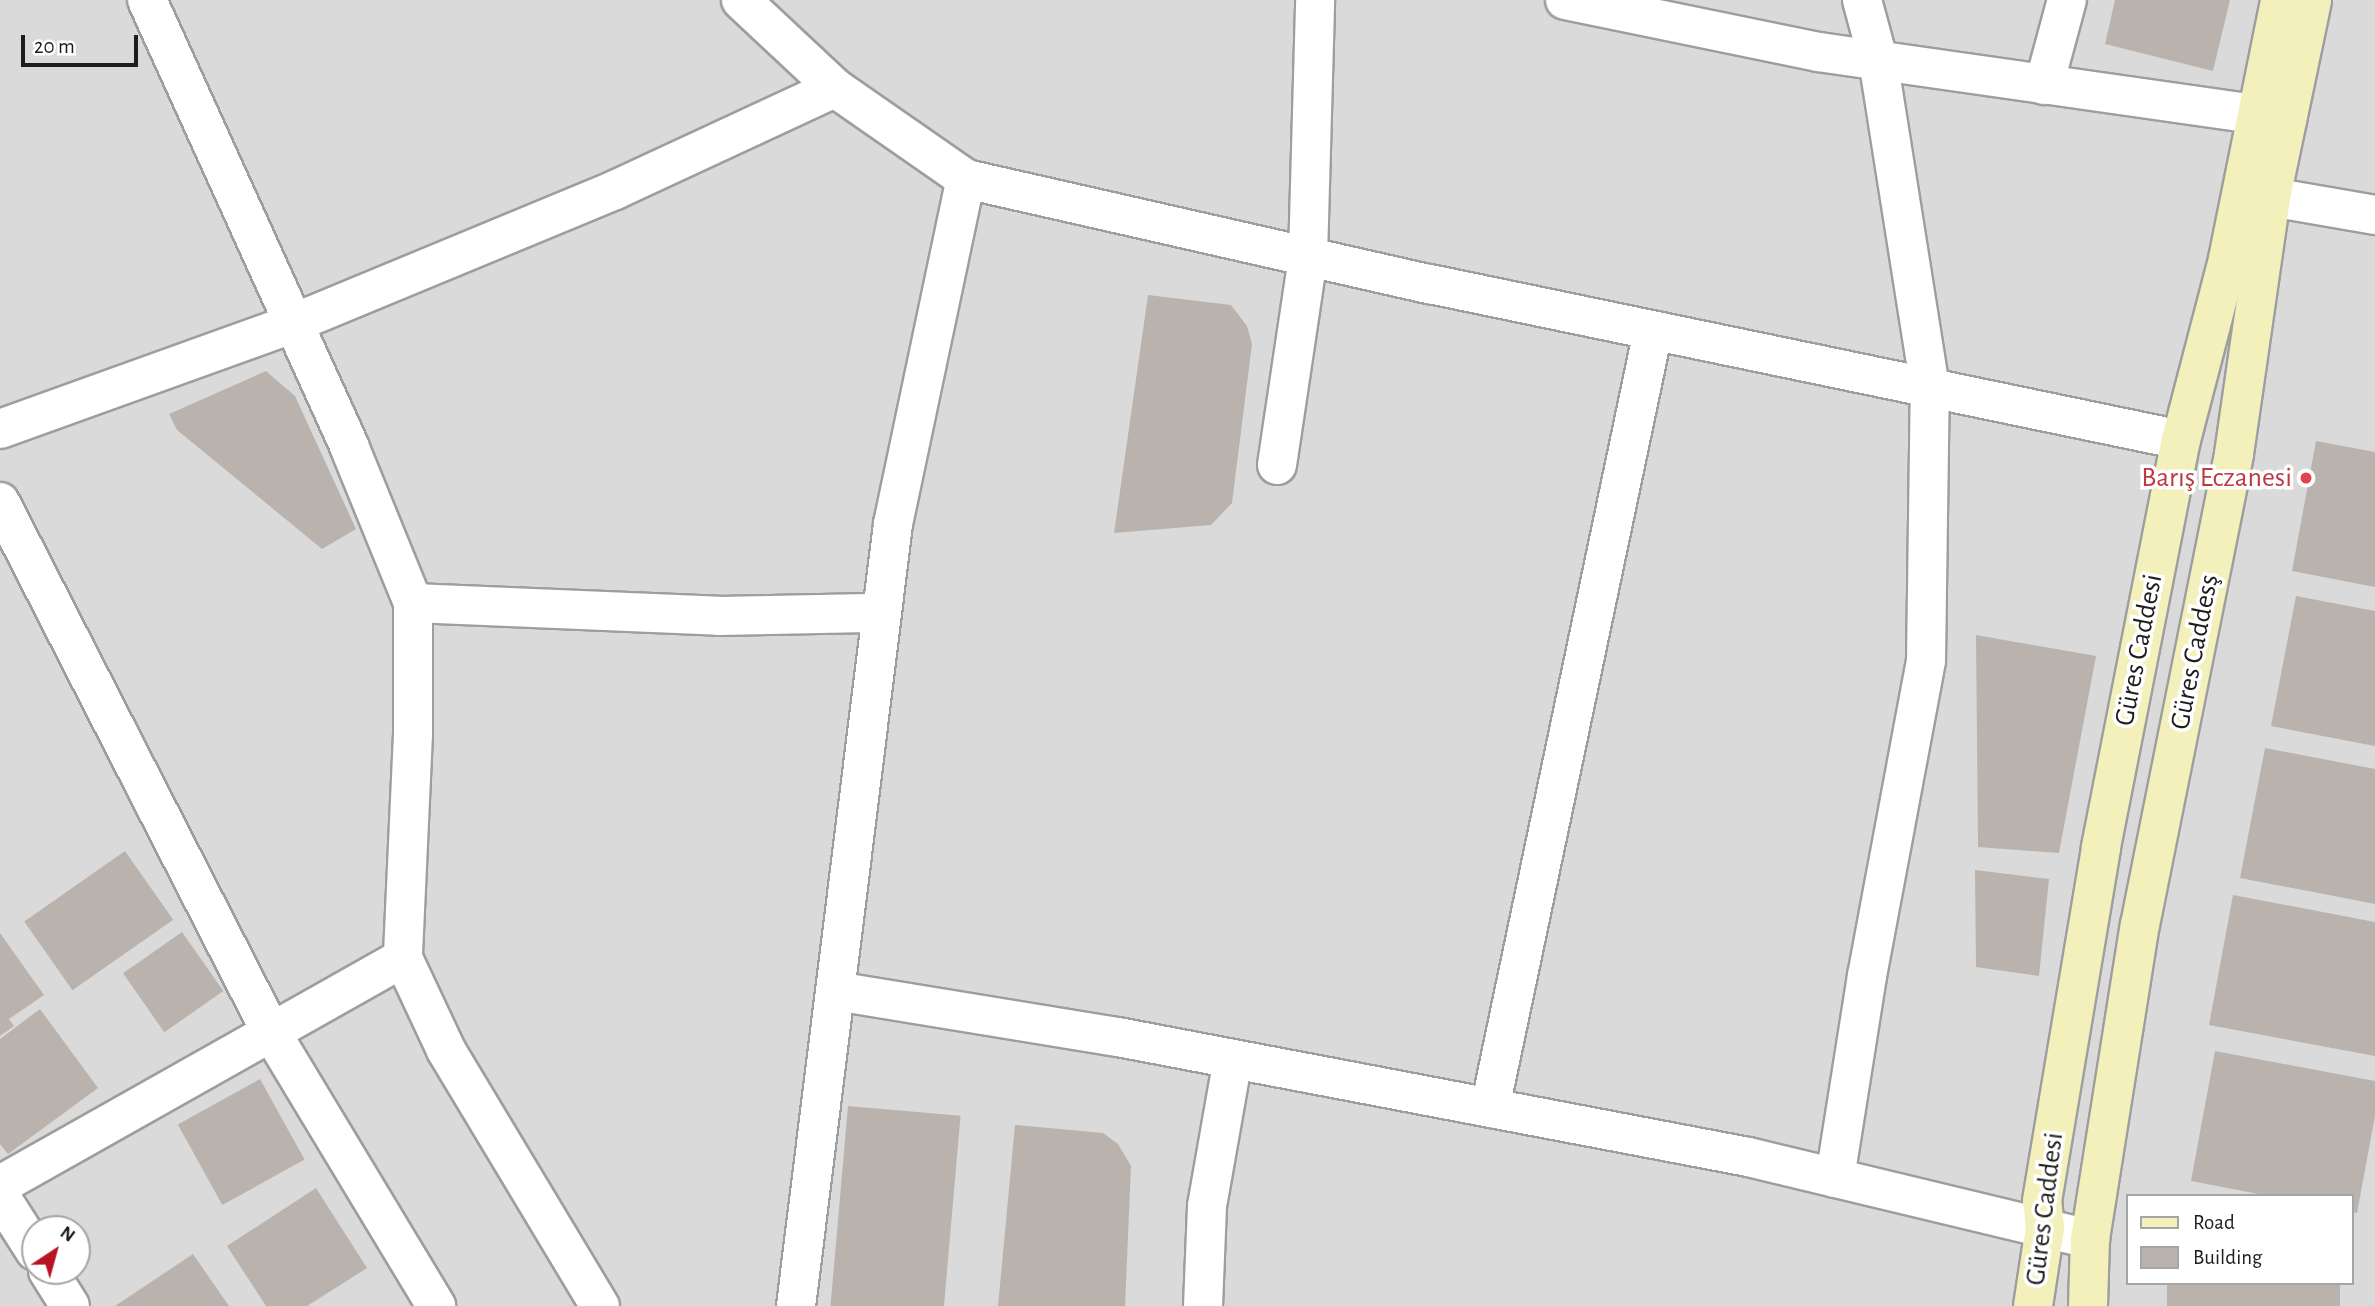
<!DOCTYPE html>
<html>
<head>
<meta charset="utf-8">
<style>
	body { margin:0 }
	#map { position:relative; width:2375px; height:1306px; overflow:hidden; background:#ede9e4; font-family:"Alegreya Sans",sans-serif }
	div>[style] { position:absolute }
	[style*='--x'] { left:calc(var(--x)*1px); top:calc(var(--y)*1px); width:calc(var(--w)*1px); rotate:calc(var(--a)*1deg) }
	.residential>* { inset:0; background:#dbdada }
	.building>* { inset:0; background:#bab2ad; transform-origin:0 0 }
	.roads { filter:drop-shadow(2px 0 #9e9e9e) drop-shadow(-2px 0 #9e9e9e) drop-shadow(0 2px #9e9e9e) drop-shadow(0 -2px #9e9e9e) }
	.street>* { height:38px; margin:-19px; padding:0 19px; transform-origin:19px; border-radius:19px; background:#fff }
	.secondary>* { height:38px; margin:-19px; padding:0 19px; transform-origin:19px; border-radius:19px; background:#f3f0bc }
	.dots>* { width:19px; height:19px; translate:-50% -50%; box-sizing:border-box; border:4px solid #fff; border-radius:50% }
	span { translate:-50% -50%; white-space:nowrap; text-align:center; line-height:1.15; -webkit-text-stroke:7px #fff; paint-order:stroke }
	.health-label { font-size:28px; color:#be3a42 }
	.right { translate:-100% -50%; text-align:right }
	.street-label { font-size:28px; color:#1d1d1d }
	.legend { position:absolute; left:2126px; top:1194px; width:228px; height:91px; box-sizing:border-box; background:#fff; border:2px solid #a5a5a5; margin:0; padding:9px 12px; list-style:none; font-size:21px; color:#1d1d1d }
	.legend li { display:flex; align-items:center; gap:14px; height:35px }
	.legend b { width:35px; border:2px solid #a5a5a5 }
	.north { position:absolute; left:21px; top:1215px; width:70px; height:70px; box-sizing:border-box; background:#fff; border:2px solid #a5a5a5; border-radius:50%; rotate:36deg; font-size:19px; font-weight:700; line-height:28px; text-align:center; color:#1d1d1d }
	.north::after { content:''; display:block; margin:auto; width:24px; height:32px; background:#b71323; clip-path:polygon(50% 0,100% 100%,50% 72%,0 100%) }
	.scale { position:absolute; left:21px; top:35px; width:117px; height:32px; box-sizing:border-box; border:4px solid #1d1d1d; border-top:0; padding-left:9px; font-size:21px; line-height:24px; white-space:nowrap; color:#1d1d1d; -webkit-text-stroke:5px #fff; paint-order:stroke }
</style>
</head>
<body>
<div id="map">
	<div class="residential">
		<div style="clip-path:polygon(evenodd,0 0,2375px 0,2375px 1306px,0 1306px,0 0,2128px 1196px,2352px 1196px,2352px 1283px,2128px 1283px,2128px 1196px,0 0,35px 1229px,77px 1229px,77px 1271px,35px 1271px,35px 1229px)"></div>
	</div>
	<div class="building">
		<div style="clip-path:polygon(2115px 0,2230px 0,2213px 71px,2105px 44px)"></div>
		<div style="clip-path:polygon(1148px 295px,1231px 305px,1247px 326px,1252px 344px,1232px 503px,1211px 525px,1114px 533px)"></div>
		<div style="clip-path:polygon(266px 371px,295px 396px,356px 529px,322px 549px,177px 430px,169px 414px)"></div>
		<div style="clip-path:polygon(2316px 441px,2375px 452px,2375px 587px,2292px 571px)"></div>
		<div style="clip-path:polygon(2296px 596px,2375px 611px,2375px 746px,2271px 726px)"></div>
		<div style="clip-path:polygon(1976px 635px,2096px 656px,2059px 853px,1978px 847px)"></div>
		<div style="clip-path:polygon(2265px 748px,2375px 769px,2375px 904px,2240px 878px)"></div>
		<div style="left:125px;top:851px;width:84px;height:123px;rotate:55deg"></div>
		<div style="clip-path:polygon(1975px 870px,2049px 879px,2039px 976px,1976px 967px)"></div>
		<div style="clip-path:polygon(2233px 895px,2375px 922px,2375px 1056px,2209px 1025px)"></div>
		<div style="left:182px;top:932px;width:72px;height:72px;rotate:55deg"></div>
		<div style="clip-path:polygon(0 933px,44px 995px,9px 1019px,14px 1026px,0 1036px)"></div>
		<div style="clip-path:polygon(40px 1009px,98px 1088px,8px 1154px,0 1144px,0 1039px)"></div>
		<div style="clip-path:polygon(2215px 1051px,2375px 1081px,2375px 1116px,2357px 1213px,2352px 1212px,2352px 1196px,2269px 1196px,2191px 1181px)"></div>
		<div style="left:260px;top:1079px;width:92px;height:94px;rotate:61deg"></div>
		<div style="left:848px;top:1106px;width:113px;height:201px;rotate:5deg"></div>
		<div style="clip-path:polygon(1015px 1125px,1103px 1133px,1118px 1144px,1131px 1166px,1125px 1306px,998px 1306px)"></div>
		<div style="clip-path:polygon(316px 1188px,367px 1268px,307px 1306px,266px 1306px,227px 1246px)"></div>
		<div style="clip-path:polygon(193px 1254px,229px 1306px,115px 1306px)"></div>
		<div style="left:2167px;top:1283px;width:173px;height:23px"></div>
	</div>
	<div class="roads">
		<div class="street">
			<div style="--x:147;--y:0;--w:490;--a:65.6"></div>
			<div style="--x:349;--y:446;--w:170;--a:67.8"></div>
			<div style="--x:413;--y:603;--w:131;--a:90"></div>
			<div style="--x:413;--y:734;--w:224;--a:92.6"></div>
			<div style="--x:403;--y:958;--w:102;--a:64.9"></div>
			<div style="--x:446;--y:1050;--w:299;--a:59"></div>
			<div style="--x:741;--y:0;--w:129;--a:43.1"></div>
			<div style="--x:835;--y:88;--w:160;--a:34.8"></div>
			<div style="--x:966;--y:179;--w:476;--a:12.8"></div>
			<div style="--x:1430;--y:284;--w:767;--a:11.73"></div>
			<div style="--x:1565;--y:0;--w:259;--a:11.6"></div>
			<div style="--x:1819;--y:52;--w:473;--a:8.1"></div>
			<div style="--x:2044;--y:85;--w:88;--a:-74.9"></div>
			<div style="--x:2271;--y:197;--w:106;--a:9.8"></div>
			<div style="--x:0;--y:429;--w:313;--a:-19.8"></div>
			<div style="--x:294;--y:323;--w:347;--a:-22.5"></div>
			<div style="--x:615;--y:190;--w:242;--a:-24.9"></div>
			<div style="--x:1277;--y:465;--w:210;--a:-81.5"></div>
			<div style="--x:1308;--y:257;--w:257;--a:-88.4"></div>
			<div style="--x:0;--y:502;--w:595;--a:62.92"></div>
			<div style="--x:271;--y:1032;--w:320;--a:58.9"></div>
			<div style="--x:413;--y:603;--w:306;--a:2.4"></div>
			<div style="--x:719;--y:616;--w:163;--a:-1.1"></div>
			<div style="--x:836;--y:991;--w:286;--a:9.3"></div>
			<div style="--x:1118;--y:1037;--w:641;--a:10.78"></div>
			<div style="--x:1748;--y:1157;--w:352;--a:13.5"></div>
			<div style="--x:1490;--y:1108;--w:794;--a:-78.15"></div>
			<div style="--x:1835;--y:1178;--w:205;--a:-81"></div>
			<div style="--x:1867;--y:976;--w:320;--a:-79.4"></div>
			<div style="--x:1926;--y:661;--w:273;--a:-89.2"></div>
			<div style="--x:1930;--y:388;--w:333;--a:-99"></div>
			<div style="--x:1878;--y:59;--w:61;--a:-105.2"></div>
			<div style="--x:0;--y:1185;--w:463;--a:-29.4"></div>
			<div style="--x:0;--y:1196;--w:65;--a:57.5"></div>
			<div style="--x:48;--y:1271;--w:41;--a:57.8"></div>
			<div style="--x:796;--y:1306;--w:788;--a:-82.93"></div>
			<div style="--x:893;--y:524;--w:353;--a:-78.1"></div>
			<div style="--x:1203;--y:1306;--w:100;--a:-87.7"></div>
			<div style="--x:1207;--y:1206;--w:149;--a:-80"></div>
		</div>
		<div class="secondary">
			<div style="--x:2033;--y:1306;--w:79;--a:-81.3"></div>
			<div style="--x:2045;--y:1228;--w:27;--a:-96"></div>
			<div style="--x:2042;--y:1201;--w:359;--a:-80.5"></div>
			<div style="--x:2101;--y:847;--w:415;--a:-78.9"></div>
			<div style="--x:2181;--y:440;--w:187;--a:-75.4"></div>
			<div style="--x:2228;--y:259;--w:264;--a:-78.6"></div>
			<div style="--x:2088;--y:1306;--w:67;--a:-88.3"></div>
			<div style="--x:2090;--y:1239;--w:318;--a:-81"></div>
			<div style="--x:2140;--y:925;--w:480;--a:-78.7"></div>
			<div style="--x:2234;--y:454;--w:260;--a:-81.8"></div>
			<div style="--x:2271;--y:197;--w:201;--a:-78.2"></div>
		</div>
	</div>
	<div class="dots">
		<div style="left:2306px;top:478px;background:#e0444e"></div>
	</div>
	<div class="health-label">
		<span class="right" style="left:2292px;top:478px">Barış Eczanesi</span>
	</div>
	<div class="street-label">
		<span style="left:2139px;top:650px;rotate:-79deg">Güres Caddesi</span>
		<span style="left:2195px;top:652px;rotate:-79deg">Güres Caddesş</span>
		<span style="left:2045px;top:1209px;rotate:-83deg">Güres Caddesi</span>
	</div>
	<ul class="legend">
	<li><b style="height:9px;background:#f3f0bc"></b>Road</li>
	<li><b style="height:19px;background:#bab2ad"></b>Building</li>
	</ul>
	<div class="north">N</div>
	<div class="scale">20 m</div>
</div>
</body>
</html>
